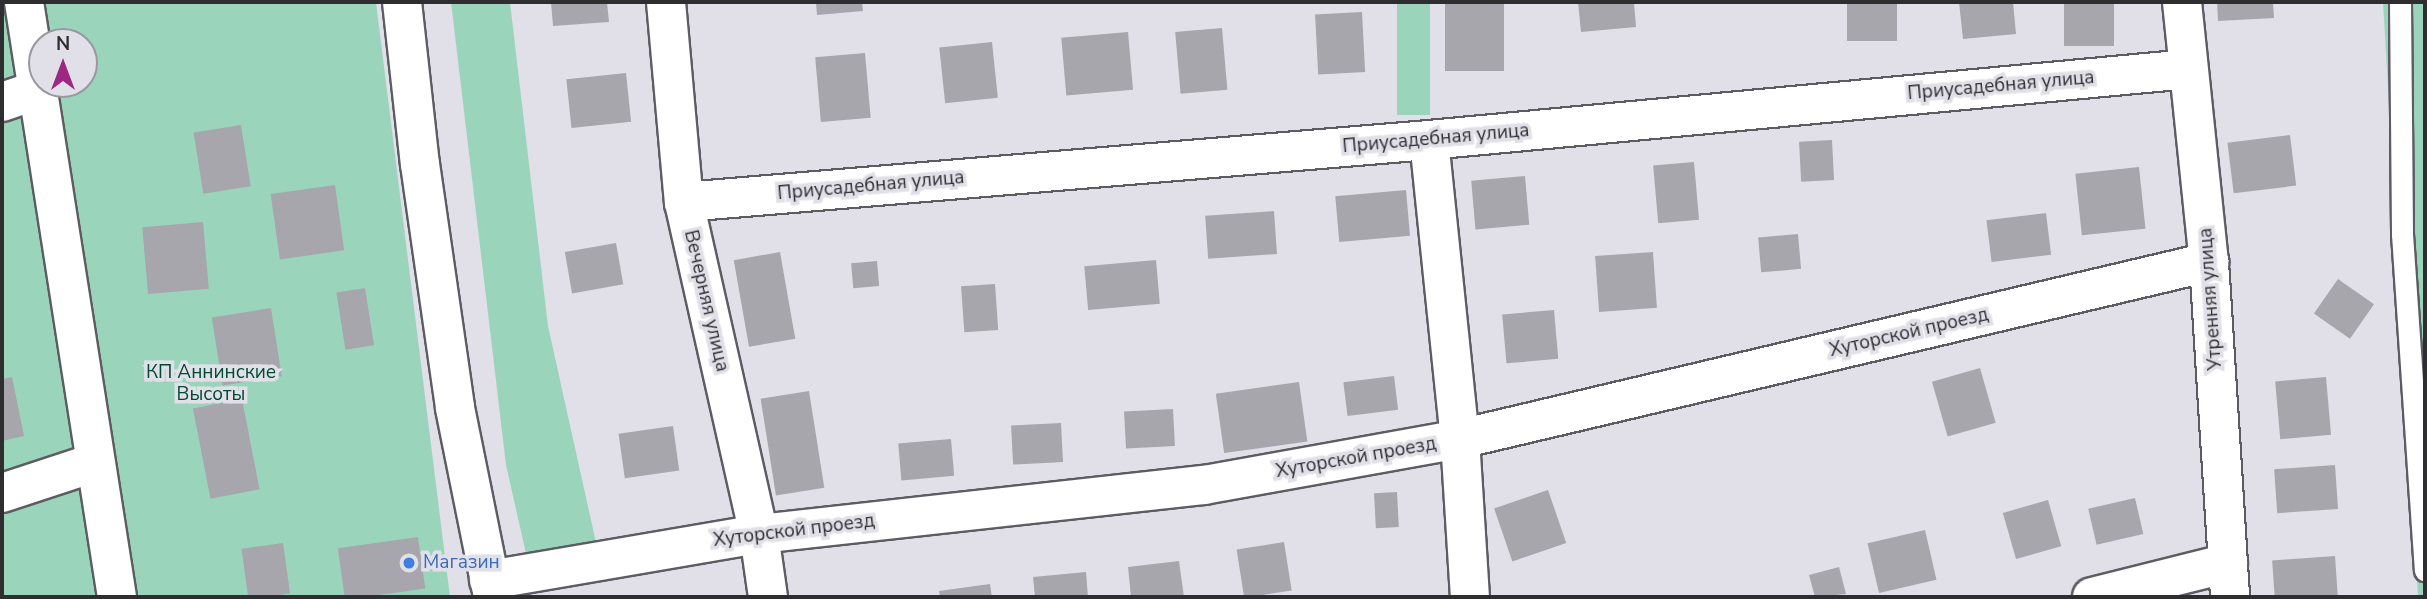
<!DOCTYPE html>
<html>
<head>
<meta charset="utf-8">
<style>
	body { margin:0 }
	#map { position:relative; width:2427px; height:599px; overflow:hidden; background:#e1e0e8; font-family:"Nunito Sans",sans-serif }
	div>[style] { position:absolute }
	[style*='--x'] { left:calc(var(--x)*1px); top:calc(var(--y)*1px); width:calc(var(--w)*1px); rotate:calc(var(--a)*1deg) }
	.green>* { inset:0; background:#9ad5bb; transform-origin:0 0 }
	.building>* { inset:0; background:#a7a6ad; transform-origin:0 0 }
	.roads { filter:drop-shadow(2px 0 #5d5c63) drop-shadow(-2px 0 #5d5c63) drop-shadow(0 2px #5d5c63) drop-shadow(0 -2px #5d5c63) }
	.lane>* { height:21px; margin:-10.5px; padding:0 10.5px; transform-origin:10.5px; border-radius:10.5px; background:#fff }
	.street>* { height:38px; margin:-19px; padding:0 19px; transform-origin:19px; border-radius:19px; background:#fff }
	.dots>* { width:19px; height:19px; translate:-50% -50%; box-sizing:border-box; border:4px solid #e1e0e8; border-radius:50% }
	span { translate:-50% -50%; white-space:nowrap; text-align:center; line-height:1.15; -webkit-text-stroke:7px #e1e0e8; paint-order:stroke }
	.street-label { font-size:19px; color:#2e2d30 }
	.park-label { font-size:19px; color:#004a33 }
	.shop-label { font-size:19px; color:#366cbe }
	.left { translate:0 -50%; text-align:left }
	.frame { position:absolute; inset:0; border:4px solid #2e2d30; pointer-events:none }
	.north { position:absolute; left:28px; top:28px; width:70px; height:70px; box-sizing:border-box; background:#e1e0e8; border:2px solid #99989e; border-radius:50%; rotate:0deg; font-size:19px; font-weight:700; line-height:28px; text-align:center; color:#2e2d30 }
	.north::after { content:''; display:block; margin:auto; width:24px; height:32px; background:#9d2882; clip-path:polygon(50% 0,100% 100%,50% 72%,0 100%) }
</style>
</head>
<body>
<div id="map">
	<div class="green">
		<div style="clip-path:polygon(evenodd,2px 2px,376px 2px,450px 597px,2px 597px,2px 2px,42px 42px,84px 42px,84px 84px,42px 84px,42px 42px)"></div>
		<div style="clip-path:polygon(451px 2px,510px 2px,548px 326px,597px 547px,527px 558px,506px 465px)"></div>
		<div style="left:1397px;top:2px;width:33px;height:113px"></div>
		<div style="clip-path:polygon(2383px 2px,2425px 2px,2425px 597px,2418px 597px)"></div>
	</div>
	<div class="building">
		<div style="clip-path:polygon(551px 2px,607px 2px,609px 22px,553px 26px)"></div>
		<div style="clip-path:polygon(816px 2px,862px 2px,863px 11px,817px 15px)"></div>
		<div style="left:1445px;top:2px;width:59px;height:69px"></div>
		<div style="clip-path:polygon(1578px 2px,1634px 2px,1636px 27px,1581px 32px)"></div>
		<div style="left:1847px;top:2px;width:50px;height:39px"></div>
		<div style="clip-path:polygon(1959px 2px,2013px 2px,2016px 34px,1963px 39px)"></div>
		<div style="left:2064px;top:2px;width:50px;height:44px"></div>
		<div style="clip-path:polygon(2217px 2px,2273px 2px,2274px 18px,2218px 21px)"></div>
		<div style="left:1362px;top:12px;width:60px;height:47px;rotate:87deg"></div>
		<div style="left:1222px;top:28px;width:62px;height:47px;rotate:85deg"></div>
		<div style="left:1128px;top:32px;width:58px;height:67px;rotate:85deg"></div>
		<div style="left:992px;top:42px;width:56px;height:53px;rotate:84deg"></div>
		<div style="left:865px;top:53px;width:65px;height:50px;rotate:85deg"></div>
		<div style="left:626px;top:73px;width:49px;height:60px;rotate:84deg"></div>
		<div style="left:241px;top:125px;width:62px;height:48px;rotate:81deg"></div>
		<div style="left:2290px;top:135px;width:51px;height:63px;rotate:83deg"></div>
		<div style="left:1832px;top:140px;width:40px;height:33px;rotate:87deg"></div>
		<div style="left:1694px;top:162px;width:58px;height:41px;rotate:85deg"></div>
		<div style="left:2139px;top:167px;width:62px;height:64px;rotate:84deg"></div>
		<div style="left:1525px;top:176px;width:49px;height:54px;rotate:85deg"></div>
		<div style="left:335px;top:185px;width:66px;height:65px;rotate:82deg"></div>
		<div style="left:1406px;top:190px;width:46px;height:71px;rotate:85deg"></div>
		<div style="left:1274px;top:211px;width:43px;height:69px;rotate:86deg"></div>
		<div style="left:2046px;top:213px;width:42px;height:60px;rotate:83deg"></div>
		<div style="left:203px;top:222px;width:67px;height:61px;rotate:85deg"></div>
		<div style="left:1798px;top:234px;width:35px;height:40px;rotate:85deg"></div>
		<div style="left:616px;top:243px;width:42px;height:52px;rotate:80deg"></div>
		<div style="left:780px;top:252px;width:88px;height:47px;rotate:80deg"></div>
		<div style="left:1653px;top:252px;width:56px;height:58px;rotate:86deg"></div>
		<div style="left:1156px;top:260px;width:44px;height:72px;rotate:85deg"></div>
		<div style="left:877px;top:261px;width:25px;height:26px;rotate:85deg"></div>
		<div style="left:2338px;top:279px;width:44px;height:42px;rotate:35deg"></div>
		<div style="left:995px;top:284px;width:46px;height:34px;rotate:86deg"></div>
		<div style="left:365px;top:288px;width:58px;height:29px;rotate:81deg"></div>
		<div style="left:271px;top:308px;width:69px;height:60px;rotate:81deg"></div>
		<div style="left:1554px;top:310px;width:49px;height:52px;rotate:85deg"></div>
		<div style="left:1980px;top:368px;width:57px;height:50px;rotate:74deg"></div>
		<div style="left:1394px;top:376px;width:34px;height:51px;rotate:83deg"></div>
		<div style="clip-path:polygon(12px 377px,24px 436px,2px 441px,2px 379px)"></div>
		<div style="left:2326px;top:377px;width:58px;height:51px;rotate:85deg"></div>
		<div style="left:1299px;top:382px;width:60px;height:84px;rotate:82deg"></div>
		<div style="left:809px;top:391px;width:98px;height:49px;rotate:81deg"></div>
		<div style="left:242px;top:399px;width:92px;height:50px;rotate:79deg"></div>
		<div style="left:1173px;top:409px;width:37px;height:49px;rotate:87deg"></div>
		<div style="left:1061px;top:423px;width:39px;height:50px;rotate:87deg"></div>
		<div style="left:673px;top:426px;width:45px;height:55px;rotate:82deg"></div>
		<div style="left:951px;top:439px;width:37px;height:53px;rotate:85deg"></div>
		<div style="left:2335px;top:465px;width:44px;height:61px;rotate:86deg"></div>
		<div style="left:1548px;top:490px;width:56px;height:57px;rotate:71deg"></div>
		<div style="left:1397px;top:492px;width:35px;height:23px;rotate:87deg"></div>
		<div style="left:2135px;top:498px;width:37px;height:48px;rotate:77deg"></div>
		<div style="left:2048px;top:500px;width:48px;height:47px;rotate:74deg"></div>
		<div style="left:1925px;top:530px;width:51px;height:59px;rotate:77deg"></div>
		<div style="left:418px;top:537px;width:52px;height:81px;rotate:82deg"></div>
		<div style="left:1284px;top:542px;width:49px;height:48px;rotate:81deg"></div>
		<div style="left:283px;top:543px;width:51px;height:42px;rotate:82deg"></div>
		<div style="left:2335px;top:556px;width:41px;height:63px;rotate:86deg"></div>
		<div style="clip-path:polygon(1179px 561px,1184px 597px,1131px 597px,1128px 567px)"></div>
		<div style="clip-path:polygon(1839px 567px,1846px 594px,1815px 597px,1809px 575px)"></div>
		<div style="clip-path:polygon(1086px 572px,1088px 597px,1035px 597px,1033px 577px)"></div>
		<div style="clip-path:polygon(990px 584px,992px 597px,940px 597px,939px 591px)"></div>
	</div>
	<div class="roads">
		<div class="lane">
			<div style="--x:2400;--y:2;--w:232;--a:89.5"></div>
			<div style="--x:2402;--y:234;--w:337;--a:86.1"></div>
		</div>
		<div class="street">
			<div style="--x:24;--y:2;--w:602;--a:81.12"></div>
			<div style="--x:402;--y:2;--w:163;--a:83.7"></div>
			<div style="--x:420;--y:164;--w:246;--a:81.8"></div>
			<div style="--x:455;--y:408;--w:193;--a:78.6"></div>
			<div style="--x:666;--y:2;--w:201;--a:84.9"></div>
			<div style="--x:684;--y:202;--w:340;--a:77.3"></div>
			<div style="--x:759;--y:534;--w:64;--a:81.9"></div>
			<div style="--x:2182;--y:2;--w:261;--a:84.1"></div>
			<div style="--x:2209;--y:262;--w:336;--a:86.4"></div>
			<div style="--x:2;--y:102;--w:36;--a:-19"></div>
			<div style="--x:1429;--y:140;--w:301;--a:84.1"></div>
			<div style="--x:1460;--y:439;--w:158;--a:86.4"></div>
			<div style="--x:684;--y:202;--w:748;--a:-4.76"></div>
			<div style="--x:1429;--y:140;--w:762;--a:-5.34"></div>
			<div style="--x:2;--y:493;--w:96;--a:-18.2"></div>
			<div style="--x:489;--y:580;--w:274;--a:-9.7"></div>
			<div style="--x:759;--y:534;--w:448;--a:-6.3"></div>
			<div style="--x:1204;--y:485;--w:260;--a:-10.2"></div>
			<div style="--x:1460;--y:439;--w:770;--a:-13.3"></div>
			<div style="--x:2092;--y:597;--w:140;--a:-14"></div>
		</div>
	</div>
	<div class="dots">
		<div style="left:409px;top:563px;background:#3f7fe0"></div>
	</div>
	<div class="street-label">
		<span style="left:2001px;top:86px;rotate:-5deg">Приусадебная улица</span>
		<span style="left:1436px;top:139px;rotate:-5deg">Приусадебная улица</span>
		<span style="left:871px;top:186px;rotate:-5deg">Приусадебная улица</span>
		<span style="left:2211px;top:299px;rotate:-94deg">Утренняя улица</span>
		<span style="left:706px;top:301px;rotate:77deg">Вечерняя улица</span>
		<span style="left:1909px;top:333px;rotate:-13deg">Хуторской проезд</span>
		<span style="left:1356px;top:458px;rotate:-10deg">Хуторской проезд</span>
		<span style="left:794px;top:531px;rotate:-7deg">Хуторской проезд</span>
	</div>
	<div class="park-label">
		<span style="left:211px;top:384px">КП Аннинские<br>Высоты</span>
	</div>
	<div class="shop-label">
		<span class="left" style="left:423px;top:563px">Магазин</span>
	</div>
	<div class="frame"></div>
	<div class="north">N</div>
</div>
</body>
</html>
